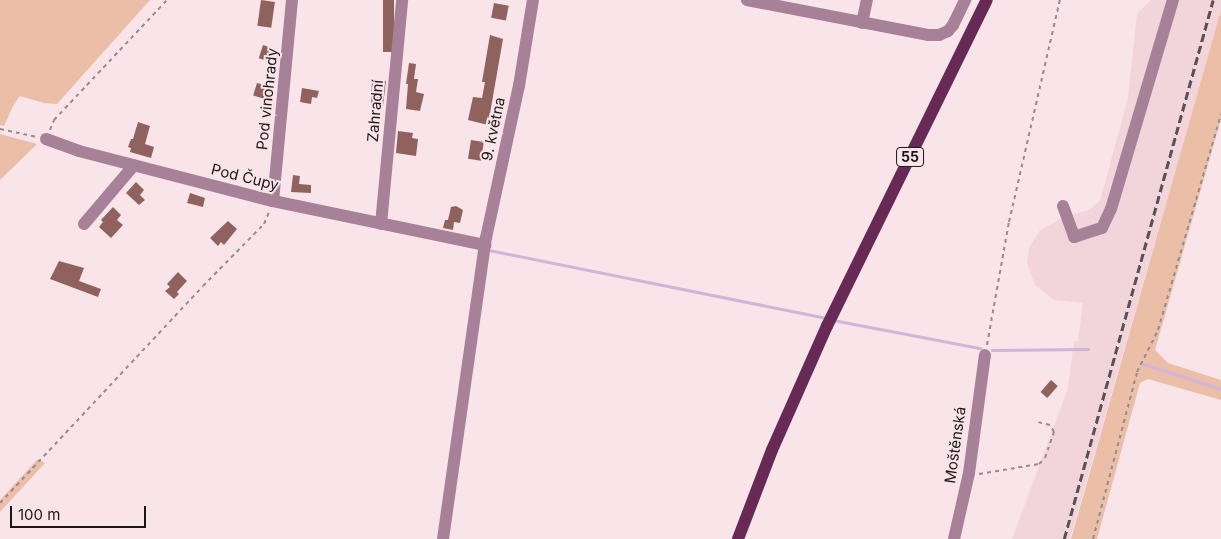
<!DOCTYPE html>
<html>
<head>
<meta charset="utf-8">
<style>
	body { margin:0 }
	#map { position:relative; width:1221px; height:539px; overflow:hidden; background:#f9e4e9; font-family:Inter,sans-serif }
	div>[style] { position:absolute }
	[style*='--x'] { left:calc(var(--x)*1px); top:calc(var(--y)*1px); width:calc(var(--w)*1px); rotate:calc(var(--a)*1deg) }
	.built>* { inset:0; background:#f2d5db }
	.green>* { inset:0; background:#ebbea8 }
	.stream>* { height:2.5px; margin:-1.25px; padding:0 1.25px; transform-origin:1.25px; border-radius:1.25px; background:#d2b4d9 }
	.building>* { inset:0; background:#90625e; transform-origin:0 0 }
	.path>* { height:2px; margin-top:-1px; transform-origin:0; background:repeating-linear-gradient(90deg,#998a8e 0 4px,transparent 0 8px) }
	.minor>* { height:12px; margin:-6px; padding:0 6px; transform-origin:6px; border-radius:6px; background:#a68198 }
	.major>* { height:12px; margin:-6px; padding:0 6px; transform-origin:6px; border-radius:6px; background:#672a54 }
	.rail>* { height:2.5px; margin-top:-1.25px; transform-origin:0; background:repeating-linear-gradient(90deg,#5a4f52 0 8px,transparent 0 12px) }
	span { translate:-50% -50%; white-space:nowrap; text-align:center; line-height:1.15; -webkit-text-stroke:4px #f9e4e9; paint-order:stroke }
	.shield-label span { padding:1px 4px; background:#f9e4e9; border:1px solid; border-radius:4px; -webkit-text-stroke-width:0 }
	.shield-label { font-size:14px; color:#1d1618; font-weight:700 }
	.street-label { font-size:15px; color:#1d1618 }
	.scale { position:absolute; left:10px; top:506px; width:136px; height:22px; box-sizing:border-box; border:2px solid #1d1618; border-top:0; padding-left:6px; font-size:15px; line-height:18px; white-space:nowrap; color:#1d1618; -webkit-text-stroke:4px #f9e4e9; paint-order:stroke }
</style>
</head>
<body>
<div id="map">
	<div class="built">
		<div style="clip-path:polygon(1151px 0,1221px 0,1221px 10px,1070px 539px,1012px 539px,1068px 388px,1074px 341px,1078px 341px,1083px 303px,1054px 300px,1035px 285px,1027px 263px,1029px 248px,1040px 230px,1064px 217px,1089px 210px,1100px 201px,1128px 98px,1137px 14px)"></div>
	</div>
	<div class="green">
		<div style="clip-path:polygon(0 0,150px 0,57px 104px,44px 103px,20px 96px,14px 104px,4px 126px,0 125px)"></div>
		<div style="clip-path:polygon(1221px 10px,1221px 119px,1155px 350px,1168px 363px,1221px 380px,1221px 400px,1148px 379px,1140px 383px,1097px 539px,1071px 539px)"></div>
		<div style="clip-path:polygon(0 134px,37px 144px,0 180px)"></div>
		<div style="clip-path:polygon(38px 459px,45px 463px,0 512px,0 500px)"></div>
	</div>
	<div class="stream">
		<div style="--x:489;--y:250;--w:344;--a:11.4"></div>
		<div style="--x:833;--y:320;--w:150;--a:10.8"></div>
		<div style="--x:992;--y:350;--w:96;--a:-0.6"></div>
		<div style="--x:1144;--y:364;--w:81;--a:18"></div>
	</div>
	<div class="building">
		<div style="left:261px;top:0;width:14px;height:26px;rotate:8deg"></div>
		<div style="left:383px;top:0;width:11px;height:52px"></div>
		<div style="left:494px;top:3px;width:15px;height:15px;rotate:11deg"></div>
		<div style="clip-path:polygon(490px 35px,503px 39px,488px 125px,468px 120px,473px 97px,482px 98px,485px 82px,482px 82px)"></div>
		<div style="left:263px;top:45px;width:9px;height:14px;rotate:18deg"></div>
		<div style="clip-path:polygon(409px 63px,416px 64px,414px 79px,418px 79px,416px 92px,424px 94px,420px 111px,406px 109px,408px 84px,406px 84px)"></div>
		<div style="clip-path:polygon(372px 79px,386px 81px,383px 106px,371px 104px)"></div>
		<div style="left:257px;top:83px;width:14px;height:13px;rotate:17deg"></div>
		<div style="clip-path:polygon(302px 88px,319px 91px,317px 98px,312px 97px,311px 104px,300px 102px)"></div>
		<div style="clip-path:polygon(138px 122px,150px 126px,145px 144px,154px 147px,151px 158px,130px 152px,131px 148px,128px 147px,131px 139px,133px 139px)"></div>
		<div style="clip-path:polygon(398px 131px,413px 133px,412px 138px,418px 139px,416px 156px,396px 153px)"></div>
		<div style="left:471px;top:140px;width:13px;height:19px;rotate:9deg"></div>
		<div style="clip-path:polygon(293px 175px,300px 176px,299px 184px,311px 185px,311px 193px,291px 192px)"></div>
		<div style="clip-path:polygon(136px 182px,144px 190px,140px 195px,145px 200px,139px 205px,126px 193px)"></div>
		<div style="clip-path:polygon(190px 193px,205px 198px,203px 207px,187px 203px)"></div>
		<div style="clip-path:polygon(456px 206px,463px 210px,460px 223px,454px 222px,453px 230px,443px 228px,445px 220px,448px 220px,451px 207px)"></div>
		<div style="clip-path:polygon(113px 207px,121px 215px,117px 220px,123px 225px,111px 238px,99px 227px,103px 222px,101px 220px)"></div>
		<div style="clip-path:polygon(228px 221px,237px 229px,224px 245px,221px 242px,218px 246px,210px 238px)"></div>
		<div style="clip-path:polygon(59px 261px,84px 268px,79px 281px,101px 289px,98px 297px,50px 279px)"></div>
		<div style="clip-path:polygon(178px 272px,187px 281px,177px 292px,179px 294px,174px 299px,165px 291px,170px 287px,167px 284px)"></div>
		<div style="left:1051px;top:380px;width:9px;height:16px;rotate:41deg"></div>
	</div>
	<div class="path">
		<div style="--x:0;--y:129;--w:38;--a:12"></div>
		<div style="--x:50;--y:130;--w:11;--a:-68"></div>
		<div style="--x:54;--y:120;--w:165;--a:-46.7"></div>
		<div style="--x:987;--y:345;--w:125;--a:-79.9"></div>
		<div style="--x:1009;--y:222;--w:228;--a:-77.1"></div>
		<div style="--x:979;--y:474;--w:61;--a:-9.5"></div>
		<div style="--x:1039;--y:464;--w:8;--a:-45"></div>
		<div style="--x:1045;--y:458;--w:28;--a:-71"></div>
		<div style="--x:1054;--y:432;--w:8;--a:-120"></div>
		<div style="--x:1050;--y:425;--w:12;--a:-166"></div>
		<div style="--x:0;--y:503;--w:297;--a:-46.9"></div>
		<div style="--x:203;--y:286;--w:87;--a:-45.5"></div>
		<div style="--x:264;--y:224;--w:15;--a:-67"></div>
		<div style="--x:1093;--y:539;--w:173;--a:-75.2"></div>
		<div style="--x:1137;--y:372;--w:47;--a:-63.4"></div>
		<div style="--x:1158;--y:330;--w:225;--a:-73.7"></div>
	</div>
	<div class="minor">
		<div style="--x:747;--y:0;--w:184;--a:10.9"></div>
		<div style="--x:928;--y:35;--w:11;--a:0"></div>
		<div style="--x:939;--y:35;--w:10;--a:-24"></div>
		<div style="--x:948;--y:31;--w:8;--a:-50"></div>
		<div style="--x:953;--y:25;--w:28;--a:-64"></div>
		<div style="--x:862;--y:23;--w:24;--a:-78"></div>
		<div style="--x:46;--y:139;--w:35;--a:20"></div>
		<div style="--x:79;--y:151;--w:200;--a:14.5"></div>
		<div style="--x:273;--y:201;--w:217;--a:11.7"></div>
		<div style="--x:273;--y:201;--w:202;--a:-84.6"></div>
		<div style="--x:1063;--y:206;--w:33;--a:70"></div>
		<div style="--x:1074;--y:237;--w:29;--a:-18"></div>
		<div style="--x:1102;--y:228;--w:21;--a:-65"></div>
		<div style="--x:1111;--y:209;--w:218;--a:-73.5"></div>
		<div style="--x:84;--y:224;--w:77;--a:-49.7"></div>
		<div style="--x:381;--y:224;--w:225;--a:-84.6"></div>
		<div style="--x:443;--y:539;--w:304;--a:-81.9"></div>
		<div style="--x:486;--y:238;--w:156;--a:-77.8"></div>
		<div style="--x:519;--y:86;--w:87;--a:-80.8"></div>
		<div style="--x:954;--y:539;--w:68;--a:-77.2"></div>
		<div style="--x:969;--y:473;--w:119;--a:-82.3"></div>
	</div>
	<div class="major">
		<div style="--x:738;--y:539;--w:95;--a:-69.1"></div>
		<div style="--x:772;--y:450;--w:136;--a:-66.1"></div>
		<div style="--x:827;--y:326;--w:363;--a:-63.9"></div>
	</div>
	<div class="rail">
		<div style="--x:1064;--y:539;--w:559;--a:-74.55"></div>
	</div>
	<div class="shield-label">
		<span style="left:910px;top:157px">55</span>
	</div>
	<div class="street-label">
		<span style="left:267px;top:99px;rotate:-84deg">Pod vinohrady</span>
		<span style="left:375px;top:111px;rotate:-85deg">Zahradní</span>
		<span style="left:493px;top:129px;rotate:-78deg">9. května</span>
		<span style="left:245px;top:177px;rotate:14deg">Pod Čupy</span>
		<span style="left:955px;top:445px;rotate:-82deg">Moštěnská</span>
	</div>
	<div class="scale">100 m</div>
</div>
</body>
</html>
